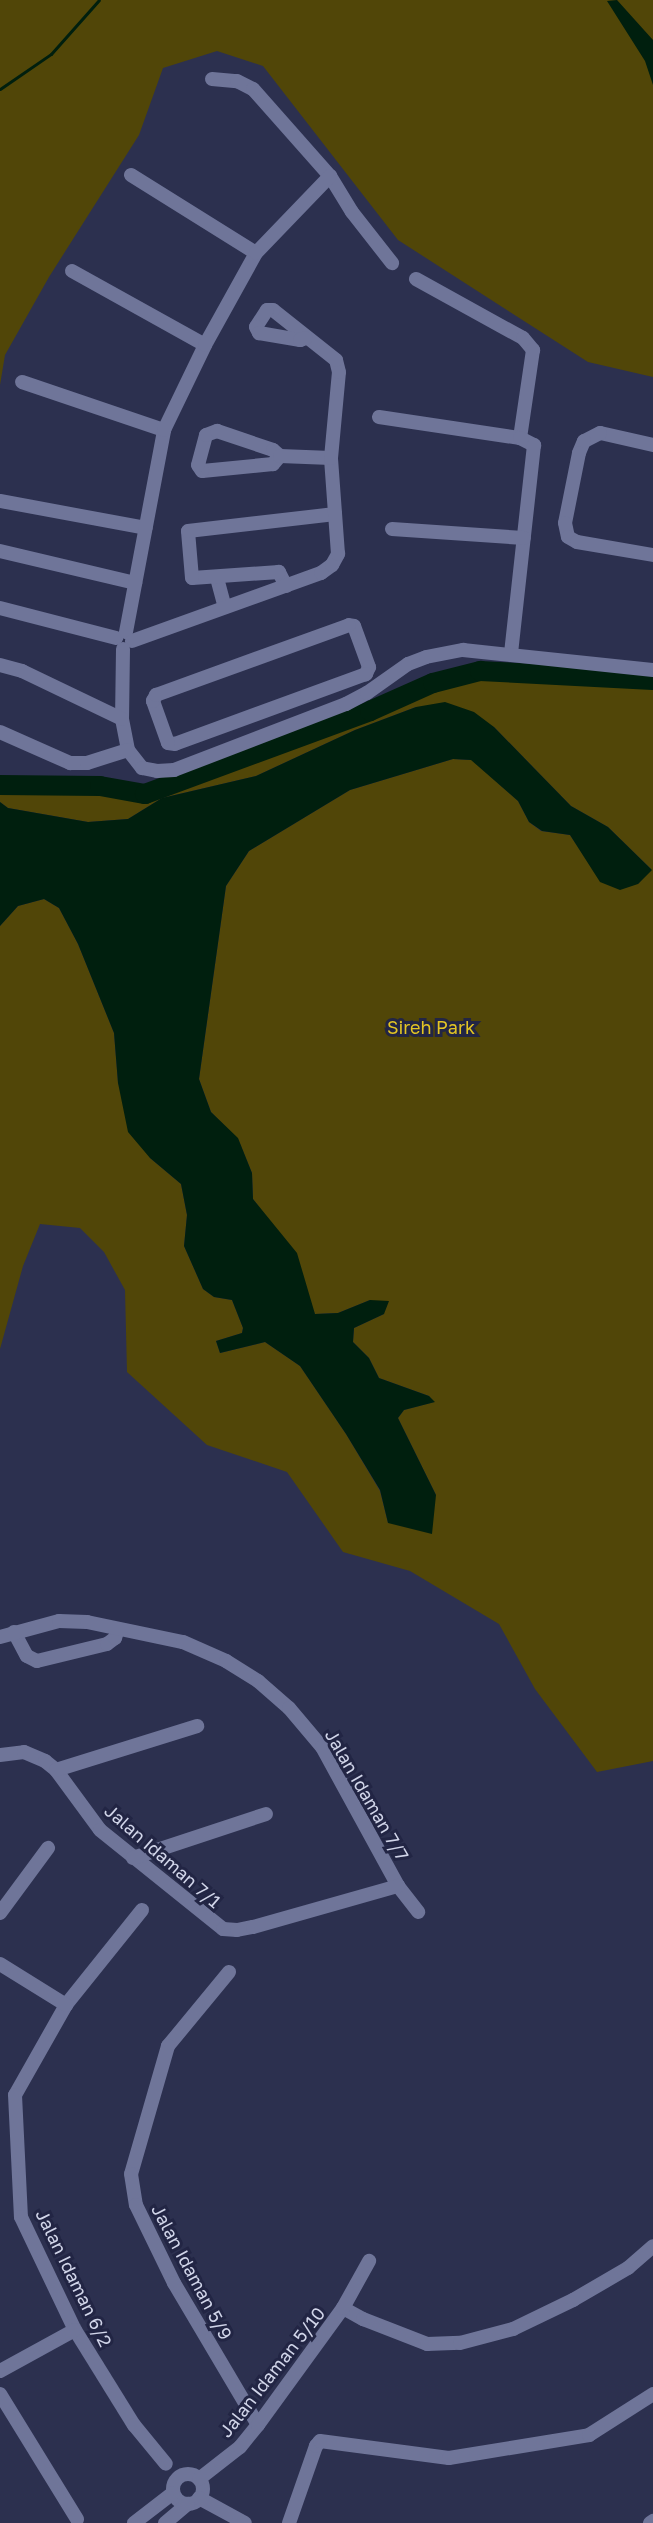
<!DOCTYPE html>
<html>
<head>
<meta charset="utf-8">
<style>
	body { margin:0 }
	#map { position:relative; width:653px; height:2523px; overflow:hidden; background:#2c304f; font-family:"Golos Text",sans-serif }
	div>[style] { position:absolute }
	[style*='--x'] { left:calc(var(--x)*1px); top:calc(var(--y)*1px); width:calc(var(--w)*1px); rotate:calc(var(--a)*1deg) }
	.green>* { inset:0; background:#514608 }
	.water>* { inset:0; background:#001f0e }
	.stream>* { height:3px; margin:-1.5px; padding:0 1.5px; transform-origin:1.5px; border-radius:1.5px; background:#001f0e }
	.river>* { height:20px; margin:-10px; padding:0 10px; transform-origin:10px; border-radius:10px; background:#001f0e }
	.minor>* { height:14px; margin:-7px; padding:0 7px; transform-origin:7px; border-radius:7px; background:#6f7599 }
	.minor>.ring { margin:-7px; padding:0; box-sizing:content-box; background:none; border:14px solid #6f7599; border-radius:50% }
	span { translate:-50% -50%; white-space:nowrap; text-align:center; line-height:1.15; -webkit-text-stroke:6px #222544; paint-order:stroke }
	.park-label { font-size:18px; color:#e3c524 }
	.street-label { font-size:18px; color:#d1d5e9 }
</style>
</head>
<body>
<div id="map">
	<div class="green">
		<div style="clip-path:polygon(0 0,653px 0,653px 377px,588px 362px,398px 240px,263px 66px,217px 51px,163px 68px,139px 135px,49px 277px,5px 355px,0 385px)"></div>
		<div style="clip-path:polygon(480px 671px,653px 680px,653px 1761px,597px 1772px,535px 1689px,499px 1624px,410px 1571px,343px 1552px,287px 1472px,207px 1445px,127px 1372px,125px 1290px,104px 1252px,80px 1228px,40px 1224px,23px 1266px,0 1349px,0 926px,18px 906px,44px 899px,59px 908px,78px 944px,114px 1033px,118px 1083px,150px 1158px,181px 1184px,187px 1215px,184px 1246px,203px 1289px,214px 1297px,232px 1300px,243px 1328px,242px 1333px,216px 1341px,220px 1353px,265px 1342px,300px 1366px,346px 1434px,380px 1491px,388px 1523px,436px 1495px,398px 1418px,404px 1410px,434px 1402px,429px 1396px,379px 1378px,369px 1358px,353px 1342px,354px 1328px,384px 1314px,370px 1300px,338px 1313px,315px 1314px,272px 1224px,253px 1199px,252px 1173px,238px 1139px,211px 1112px,199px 1079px,226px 886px,249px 851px,350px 790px,453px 759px,472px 760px,518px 801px,529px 822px,541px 831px,570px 835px,601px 882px,638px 884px,651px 869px,608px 827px,571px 806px,494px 727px,416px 707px,355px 730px,256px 776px,162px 798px,128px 819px,88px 822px,8px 808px,0 802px,0 785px,100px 786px,145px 794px,370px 711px,433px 683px)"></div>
	</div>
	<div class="water">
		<div style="clip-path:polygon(617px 0,653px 40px,653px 85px,645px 61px,607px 1px)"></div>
		<div style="clip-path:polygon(445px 702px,474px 712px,494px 727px,571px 806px,608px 827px,652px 870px,638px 884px,620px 890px,600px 882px,570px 835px,542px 831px,529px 822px,518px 801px,471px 760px,453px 759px,350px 790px,249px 851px,226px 886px,199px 1079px,211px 1112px,238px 1138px,252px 1173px,253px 1199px,297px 1253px,315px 1314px,338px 1313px,370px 1300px,389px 1301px,384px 1314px,354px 1328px,353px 1342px,369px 1358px,379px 1378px,429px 1396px,435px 1402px,404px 1410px,398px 1418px,436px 1495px,432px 1534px,388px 1523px,380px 1490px,346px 1434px,300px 1366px,265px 1342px,220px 1353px,216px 1341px,242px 1333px,243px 1328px,232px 1300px,214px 1297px,203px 1289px,184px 1246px,187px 1215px,181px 1184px,150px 1158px,128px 1132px,118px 1083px,114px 1033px,78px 944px,59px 908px,44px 899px,18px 906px,0 926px,0 802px,8px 808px,88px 822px,128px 819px,162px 798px,256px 776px,355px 730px,416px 707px)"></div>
	</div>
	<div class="stream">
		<div style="--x:0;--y:89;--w:62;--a:-34.5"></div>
		<div style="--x:51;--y:54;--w:72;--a:-48.4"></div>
	</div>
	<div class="river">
		<div style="--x:0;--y:785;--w:100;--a:0.6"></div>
		<div style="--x:100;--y:786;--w:46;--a:10.1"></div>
		<div style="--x:145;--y:794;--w:240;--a:-20.2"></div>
		<div style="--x:370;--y:711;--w:69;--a:-24"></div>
		<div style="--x:433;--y:683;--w:49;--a:-14.3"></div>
		<div style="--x:480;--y:671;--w:173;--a:3"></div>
	</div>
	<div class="minor">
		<div style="--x:212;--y:79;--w:25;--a:5"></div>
		<div style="--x:237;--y:81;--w:18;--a:27"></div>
		<div style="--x:253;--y:89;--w:116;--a:48.5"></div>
		<div style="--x:330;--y:176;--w:42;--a:58.6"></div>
		<div style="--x:352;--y:212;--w:65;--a:51.9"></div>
		<div style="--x:131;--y:175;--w:147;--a:32"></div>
		<div style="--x:72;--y:271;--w:152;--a:29.1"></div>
		<div style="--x:416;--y:279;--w:122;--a:28.9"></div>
		<div style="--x:523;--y:338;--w:16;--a:50"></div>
		<div style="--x:533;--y:350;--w:89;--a:98.4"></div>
		<div style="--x:22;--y:382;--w:150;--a:18.7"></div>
		<div style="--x:379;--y:417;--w:143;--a:8.5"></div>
		<div style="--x:520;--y:438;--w:16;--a:27"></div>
		<div style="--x:534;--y:445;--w:211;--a:96.3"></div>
		<div style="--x:653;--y:445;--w:54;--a:-167.2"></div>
		<div style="--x:600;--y:433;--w:18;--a:153"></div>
		<div style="--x:584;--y:441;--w:13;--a:113"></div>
		<div style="--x:579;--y:453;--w:71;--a:101.3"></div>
		<div style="--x:565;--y:523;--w:14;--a:78"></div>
		<div style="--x:568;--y:537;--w:10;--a:29"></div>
		<div style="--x:577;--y:542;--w:77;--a:9.7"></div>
		<div style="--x:280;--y:456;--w:11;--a:131"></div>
		<div style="--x:273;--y:464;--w:71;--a:174.4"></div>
		<div style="--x:202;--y:471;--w:7;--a:-124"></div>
		<div style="--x:198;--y:465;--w:31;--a:-75"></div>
		<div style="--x:206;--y:435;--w:12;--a:-20"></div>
		<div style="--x:217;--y:431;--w:59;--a:18.7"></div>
		<div style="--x:273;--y:450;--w:9;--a:41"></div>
		<div style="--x:280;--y:456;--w:51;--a:2.2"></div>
		<div style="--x:0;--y:501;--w:148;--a:10.5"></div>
		<div style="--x:392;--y:529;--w:132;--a:3.9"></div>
		<div style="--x:0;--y:551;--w:139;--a:13.3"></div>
		<div style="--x:217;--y:578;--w:30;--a:75"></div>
		<div style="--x:286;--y:586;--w:16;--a:-117"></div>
		<div style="--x:279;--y:572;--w:87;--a:176.1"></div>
		<div style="--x:192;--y:578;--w:47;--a:-94.9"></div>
		<div style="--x:188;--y:531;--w:148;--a:-6.6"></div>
		<div style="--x:0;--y:608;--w:120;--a:14.5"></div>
		<div style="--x:349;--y:625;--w:5;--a:11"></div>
		<div style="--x:354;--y:626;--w:44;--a:69.9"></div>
		<div style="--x:369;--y:667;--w:8;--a:113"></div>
		<div style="--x:366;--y:674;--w:203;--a:159.9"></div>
		<div style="--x:175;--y:744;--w:7;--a:-172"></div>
		<div style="--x:168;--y:743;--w:45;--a:-109.7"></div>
		<div style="--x:153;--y:701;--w:7;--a:-63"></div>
		<div style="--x:156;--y:695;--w:205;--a:-19.9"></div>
		<div style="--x:126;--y:632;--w:206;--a:-79.3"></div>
		<div style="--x:164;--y:430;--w:94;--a:-64.2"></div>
		<div style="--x:205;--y:345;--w:105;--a:-61"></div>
		<div style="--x:256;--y:253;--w:107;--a:-46.1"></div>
		<div style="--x:132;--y:641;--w:201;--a:-19.8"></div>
		<div style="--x:321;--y:573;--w:14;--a:-36"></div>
		<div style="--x:332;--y:565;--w:13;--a:-61"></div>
		<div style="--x:338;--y:554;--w:96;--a:-94.2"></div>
		<div style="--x:331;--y:458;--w:86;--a:-84.7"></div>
		<div style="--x:339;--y:372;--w:12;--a:-104"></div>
		<div style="--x:336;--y:360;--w:80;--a:-141.6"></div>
		<div style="--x:273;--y:310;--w:6;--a:180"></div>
		<div style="--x:267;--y:310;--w:20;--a:123"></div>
		<div style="--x:256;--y:327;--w:7;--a:63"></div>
		<div style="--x:259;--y:333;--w:42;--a:9.7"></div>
		<div style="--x:300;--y:340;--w:6;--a:-18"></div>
		<div style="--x:123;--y:649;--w:70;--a:90.8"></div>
		<div style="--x:122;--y:719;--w:32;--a:79"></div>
		<div style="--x:128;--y:750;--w:23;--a:52"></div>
		<div style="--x:142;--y:768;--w:15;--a:11"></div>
		<div style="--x:157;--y:771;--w:17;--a:-3"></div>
		<div style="--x:174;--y:770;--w:184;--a:-21"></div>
		<div style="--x:346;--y:704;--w:24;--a:-28"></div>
		<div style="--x:367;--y:693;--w:50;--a:-35.3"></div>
		<div style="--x:408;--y:664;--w:19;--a:-21"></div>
		<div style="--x:426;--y:657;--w:38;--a:-11"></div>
		<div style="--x:463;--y:650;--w:191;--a:6"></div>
		<div style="--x:0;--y:665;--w:23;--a:15"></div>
		<div style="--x:22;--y:671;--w:111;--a:25.6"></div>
		<div style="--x:0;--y:732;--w:77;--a:23.9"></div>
		<div style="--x:70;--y:763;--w:17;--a:0"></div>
		<div style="--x:87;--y:763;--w:43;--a:-17.6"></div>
		<div style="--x:14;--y:1632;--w:27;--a:62"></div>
		<div style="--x:27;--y:1656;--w:11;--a:27"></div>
		<div style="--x:37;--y:1661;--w:72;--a:-13.7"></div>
		<div style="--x:107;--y:1644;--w:10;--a:-37"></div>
		<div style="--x:115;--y:1638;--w:9;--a:-72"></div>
		<div style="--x:0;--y:1637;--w:61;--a:-15.2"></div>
		<div style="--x:59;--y:1621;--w:28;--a:2"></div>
		<div style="--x:87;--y:1622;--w:98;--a:11.8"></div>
		<div style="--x:183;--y:1642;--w:47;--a:23.8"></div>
		<div style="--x:226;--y:1661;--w:38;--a:32"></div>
		<div style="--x:258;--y:1681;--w:41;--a:41.1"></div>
		<div style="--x:289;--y:1708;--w:51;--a:49.8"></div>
		<div style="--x:322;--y:1747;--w:158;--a:61.3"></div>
		<div style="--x:398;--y:1886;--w:33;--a:52"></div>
		<div style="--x:0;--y:1755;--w:24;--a:-7"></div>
		<div style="--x:24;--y:1752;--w:23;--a:23"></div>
		<div style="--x:45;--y:1761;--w:14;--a:39"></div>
		<div style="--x:56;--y:1770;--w:74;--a:53.7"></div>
		<div style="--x:100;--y:1830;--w:158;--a:38.8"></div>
		<div style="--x:223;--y:1929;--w:14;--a:4"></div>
		<div style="--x:237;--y:1930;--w:16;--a:-11"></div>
		<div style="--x:253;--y:1927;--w:151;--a:-15.8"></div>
		<div style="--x:56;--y:1770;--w:148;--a:-17.3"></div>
		<div style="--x:133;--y:1858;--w:140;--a:-18.3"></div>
		<div style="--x:142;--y:1910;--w:122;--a:128.7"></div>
		<div style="--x:66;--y:2005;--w:103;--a:119.5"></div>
		<div style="--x:15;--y:2095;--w:122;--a:87.2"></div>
		<div style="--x:21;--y:2217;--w:125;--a:64.5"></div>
		<div style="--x:75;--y:2330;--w:112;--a:58.2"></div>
		<div style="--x:134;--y:2425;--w:50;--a:50.6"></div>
		<div style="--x:0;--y:1913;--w:81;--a:-53.6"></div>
		<div style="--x:0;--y:1964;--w:78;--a:31.8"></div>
		<div style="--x:229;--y:1972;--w:96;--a:129.5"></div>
		<div style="--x:168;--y:2046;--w:133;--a:106.1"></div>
		<div style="--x:131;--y:2174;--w:31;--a:81"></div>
		<div style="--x:136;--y:2205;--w:87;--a:64"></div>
		<div style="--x:174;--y:2283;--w:165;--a:59.4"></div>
		<div style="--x:343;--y:2308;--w:23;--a:29"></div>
		<div style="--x:363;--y:2319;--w:69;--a:21.3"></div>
		<div style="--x:427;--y:2344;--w:33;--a:-2"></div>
		<div style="--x:460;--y:2343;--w:55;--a:-14.8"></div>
		<div style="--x:513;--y:2329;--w:67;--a:-25.8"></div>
		<div style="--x:573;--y:2300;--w:64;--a:-30.2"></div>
		<div style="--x:628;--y:2268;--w:33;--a:-41"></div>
		<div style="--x:0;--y:2371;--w:85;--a:-28.7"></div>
		<div style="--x:0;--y:2394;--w:147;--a:58.4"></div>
		<div class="ring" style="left:173px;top:2474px;width:16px;height:16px"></div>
		<div style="--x:199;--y:2479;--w:52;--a:-38"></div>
		<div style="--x:240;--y:2447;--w:28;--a:-51"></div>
		<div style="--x:258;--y:2425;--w:145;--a:-54"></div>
		<div style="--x:343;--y:2308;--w:54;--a:-61"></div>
		<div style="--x:199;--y:2498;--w:52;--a:28.5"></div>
		<div style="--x:134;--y:2523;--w:49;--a:-37.6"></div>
		<div style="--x:165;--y:2523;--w:30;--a:-40"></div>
		<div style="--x:289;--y:2523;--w:82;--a:-70.7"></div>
		<div style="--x:316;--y:2446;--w:6;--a:-51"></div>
		<div style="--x:320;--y:2441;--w:130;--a:7.5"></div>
		<div style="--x:449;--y:2458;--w:142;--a:-9.3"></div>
		<div style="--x:589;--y:2435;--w:76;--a:-32.6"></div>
		<div style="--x:650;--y:2523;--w:4;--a:-34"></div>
	</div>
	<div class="park-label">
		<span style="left:431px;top:1027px">Sireh Park</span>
	</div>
	<div class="street-label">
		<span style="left:367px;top:1795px;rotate:60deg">Jalan Idaman 7/7</span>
		<span style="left:163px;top:1856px;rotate:41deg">Jalan Idaman 7/1</span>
		<span style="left:192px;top:2272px;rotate:62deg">Jalan Idaman 5/9</span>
		<span style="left:74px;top:2278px;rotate:64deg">Jalan Idaman 6/2</span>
		<span style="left:272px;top:2372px;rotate:-52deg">Jalan Idaman 5/10</span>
	</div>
</div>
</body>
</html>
